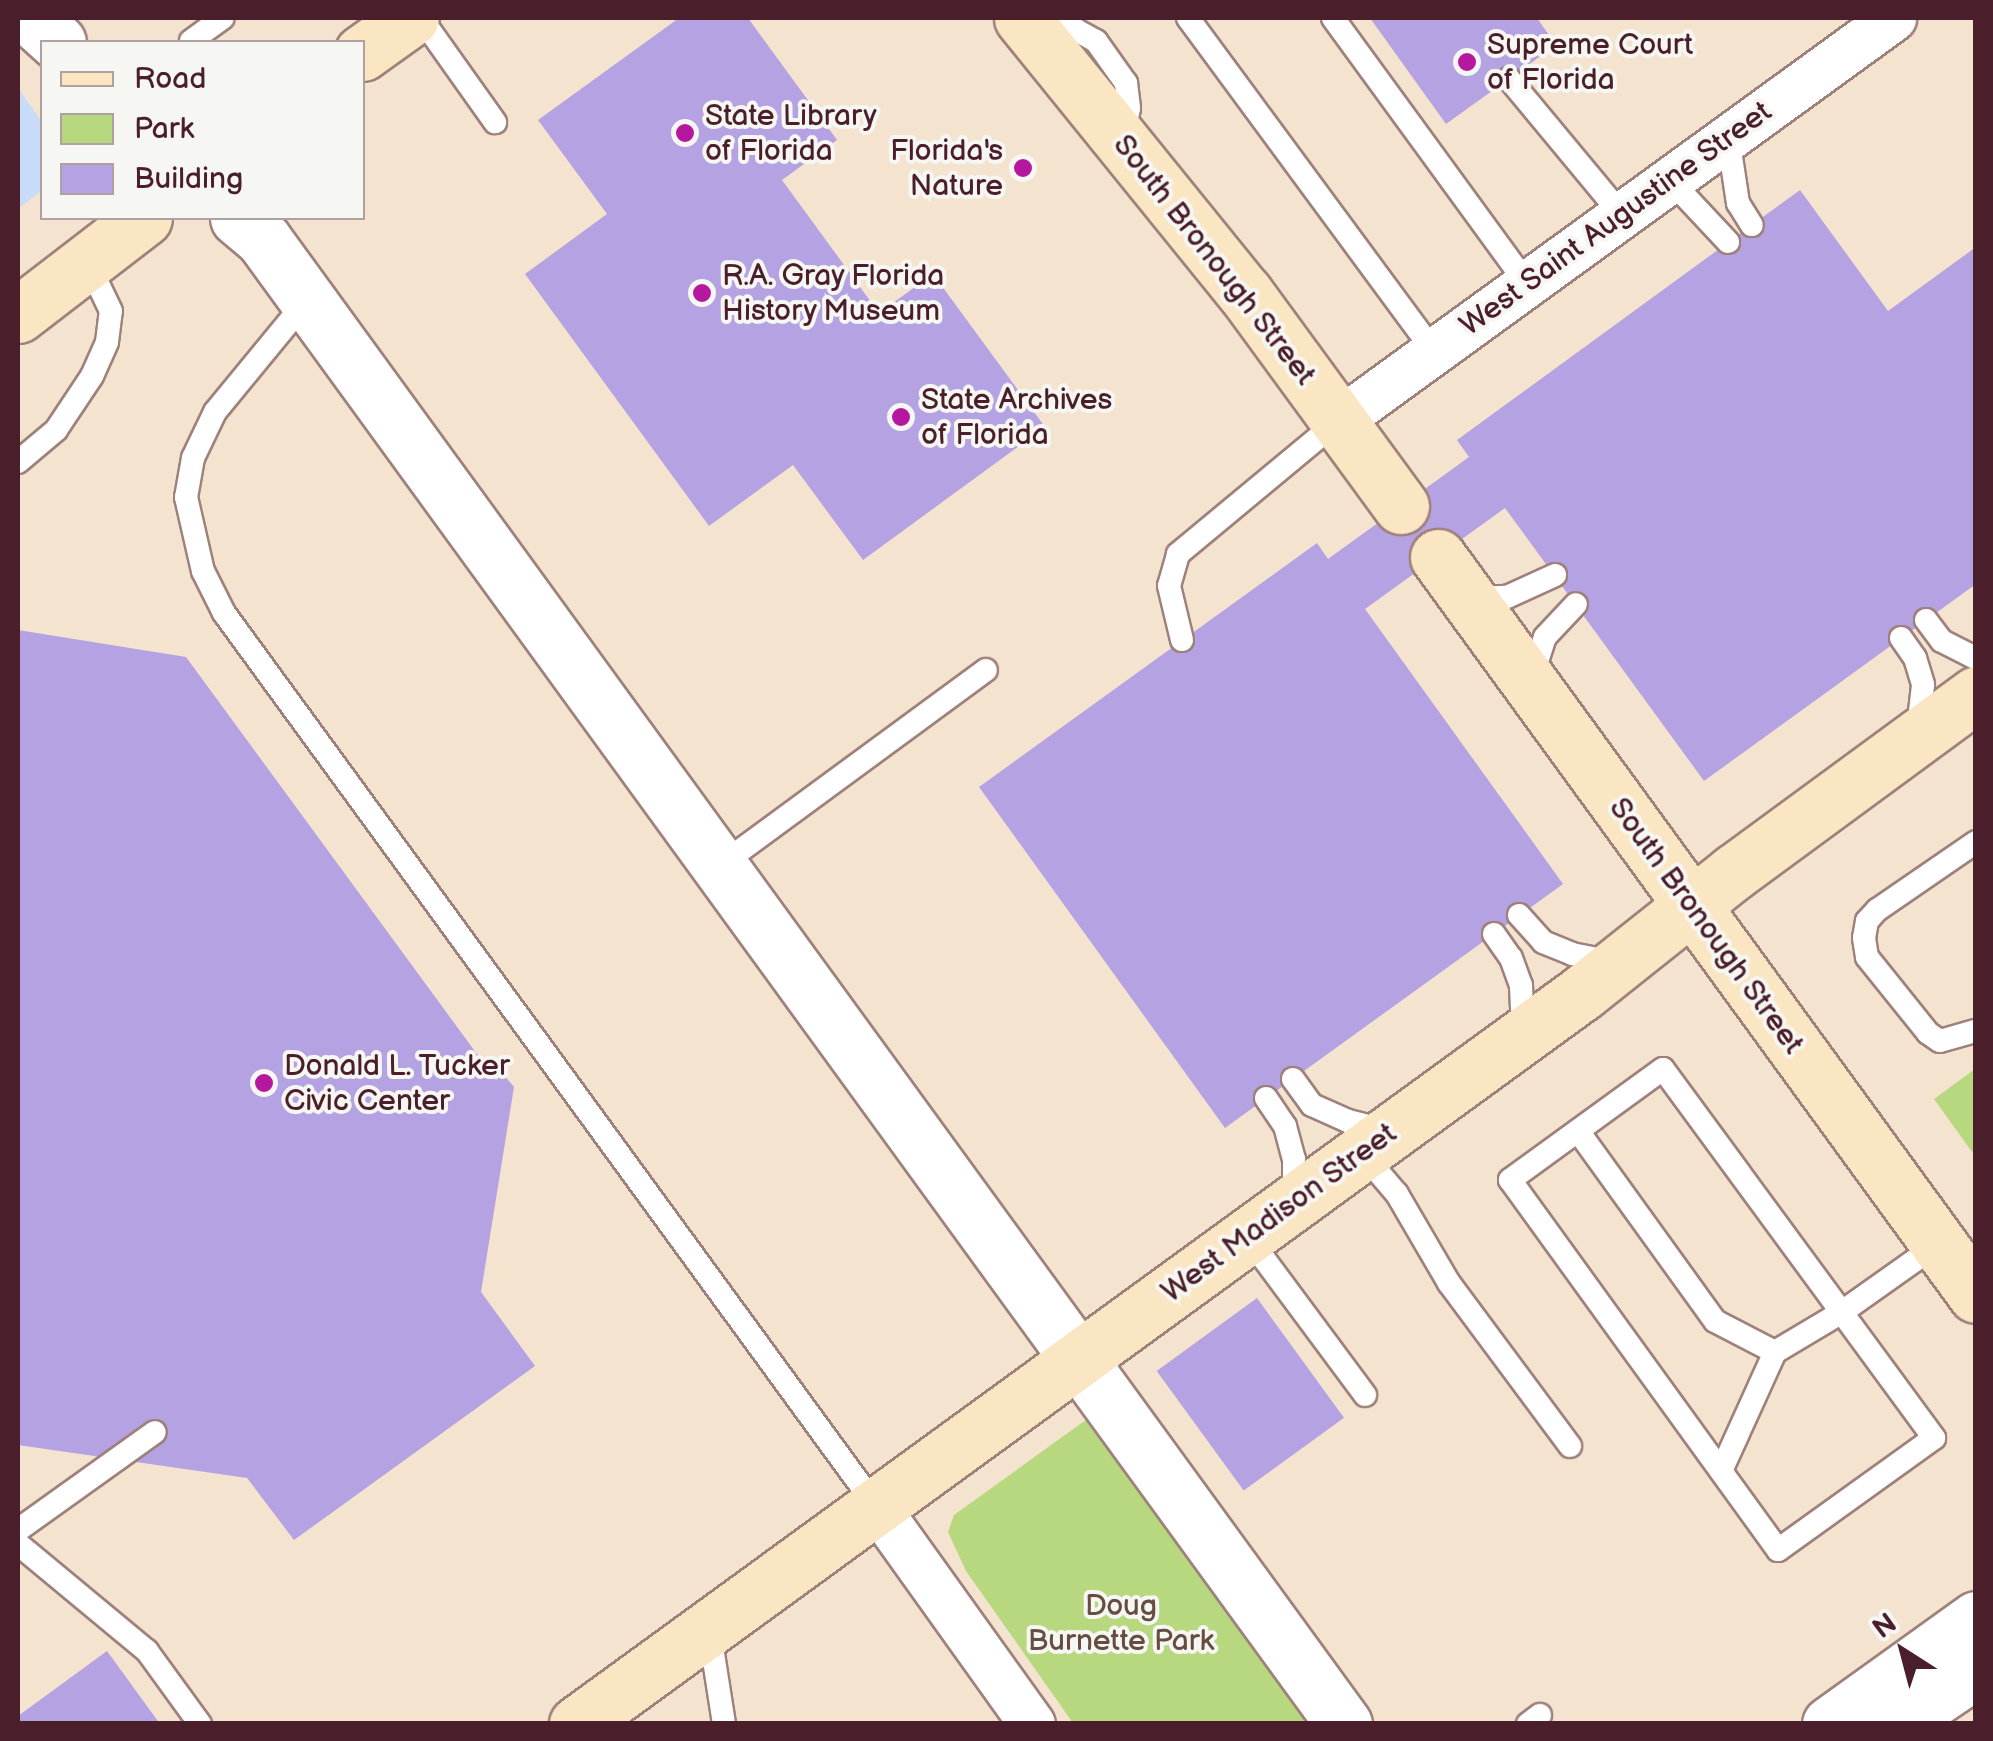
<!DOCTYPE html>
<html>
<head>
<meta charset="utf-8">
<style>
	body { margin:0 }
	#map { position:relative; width:1993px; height:1741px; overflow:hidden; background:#f4e3ce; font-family:"Balsamiq Sans",sans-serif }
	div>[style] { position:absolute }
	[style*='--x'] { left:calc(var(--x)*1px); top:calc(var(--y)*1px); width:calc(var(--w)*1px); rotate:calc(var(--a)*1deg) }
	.built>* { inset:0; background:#c8dcf9 }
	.green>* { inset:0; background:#b7d87f }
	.building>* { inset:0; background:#b4a2e2; transform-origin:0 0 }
	.roads { filter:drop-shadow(2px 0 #9f817c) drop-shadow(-2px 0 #9f817c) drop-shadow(0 2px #9f817c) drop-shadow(0 -2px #9f817c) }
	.service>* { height:22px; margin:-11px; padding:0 11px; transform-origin:11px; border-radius:11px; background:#fff }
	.minor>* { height:45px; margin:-22.5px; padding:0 22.5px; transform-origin:22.5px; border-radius:22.5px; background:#fff }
	.tertiary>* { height:55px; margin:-27.5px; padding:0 27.5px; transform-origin:27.5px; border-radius:27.5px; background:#fff }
	.secondary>* { height:55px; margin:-27.5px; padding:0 27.5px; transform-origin:27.5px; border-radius:27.5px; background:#fbe6c4 }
	.dots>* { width:28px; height:28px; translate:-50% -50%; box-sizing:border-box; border:5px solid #f6f6f2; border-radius:50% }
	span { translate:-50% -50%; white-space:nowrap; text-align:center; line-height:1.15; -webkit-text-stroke:8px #f6f6f2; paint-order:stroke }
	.poi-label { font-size:30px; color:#4a1f2b }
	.left { translate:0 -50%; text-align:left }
	.right { translate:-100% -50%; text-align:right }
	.street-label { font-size:30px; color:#4a1f2b }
	.park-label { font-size:30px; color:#654d40 }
	.frame { position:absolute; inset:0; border:20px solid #4a1f2b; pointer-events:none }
	.legend { position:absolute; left:40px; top:40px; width:325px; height:180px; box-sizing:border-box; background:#f6f6f2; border:2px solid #b1a0a2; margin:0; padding:12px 18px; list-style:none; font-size:30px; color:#4a1f2b }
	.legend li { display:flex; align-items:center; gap:20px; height:50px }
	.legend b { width:50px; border:2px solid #b1a0a2 }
	.north { position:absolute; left:1853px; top:1601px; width:100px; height:100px; -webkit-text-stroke:8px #f6f6f2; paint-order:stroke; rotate:324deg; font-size:28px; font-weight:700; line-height:40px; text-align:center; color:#4a1f2b }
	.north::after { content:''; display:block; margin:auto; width:35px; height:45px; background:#4a1f2b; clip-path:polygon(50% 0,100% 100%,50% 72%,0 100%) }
</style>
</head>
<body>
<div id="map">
	<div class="built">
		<div style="clip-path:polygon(18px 88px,42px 122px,42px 190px,18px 209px)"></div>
	</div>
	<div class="green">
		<div style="clip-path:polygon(1975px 1069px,1975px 1156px,1934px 1099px)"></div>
		<div style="clip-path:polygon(1090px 1417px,1315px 1723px,1073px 1723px,966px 1571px,948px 1532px,954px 1515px)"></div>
	</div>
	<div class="building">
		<div style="clip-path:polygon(679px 18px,748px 18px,837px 140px,782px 180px,879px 313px,933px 274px,1045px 427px,863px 560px,793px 465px,709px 526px,525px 274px,607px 214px,538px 120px)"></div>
		<div style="clip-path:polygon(1370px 18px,1537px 18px,1556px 45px,1446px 124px)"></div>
		<div style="clip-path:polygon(1800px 190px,1888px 311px,1976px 247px,1976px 584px,1704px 781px,1505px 508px,1365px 609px,1563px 884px,1225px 1128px,979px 787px,1317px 543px,1328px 559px,1469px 457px,1457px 440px)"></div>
		<div style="clip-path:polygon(18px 630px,186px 657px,496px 1080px,503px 1074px,514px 1087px,481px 1292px,535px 1366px,294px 1540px,247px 1478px,18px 1445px)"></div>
		<div style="left:1257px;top:1298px;width:148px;height:124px;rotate:54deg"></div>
		<div style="clip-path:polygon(107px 1651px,160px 1724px,18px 1724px,18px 1716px)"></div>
	</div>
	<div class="roads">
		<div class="service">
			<div style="--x:421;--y:18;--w:128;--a:54.6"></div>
			<div style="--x:1188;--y:18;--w:415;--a:53.6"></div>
			<div style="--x:1333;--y:18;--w:329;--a:53.9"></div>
			<div style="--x:1039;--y:33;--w:37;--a:-5"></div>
			<div style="--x:1076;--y:30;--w:23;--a:29"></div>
			<div style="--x:1096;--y:41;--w:52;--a:54.5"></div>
			<div style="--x:1126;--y:83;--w:25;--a:83"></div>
			<div style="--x:1129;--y:108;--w:25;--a:101"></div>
			<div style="--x:191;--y:41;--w:39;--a:-36"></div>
			<div style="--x:1509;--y:79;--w:177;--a:50.3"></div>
			<div style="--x:1728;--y:137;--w:67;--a:81.4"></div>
			<div style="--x:1738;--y:203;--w:26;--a:58"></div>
			<div style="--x:1670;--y:180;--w:85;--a:46.9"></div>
			<div style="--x:307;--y:300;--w:145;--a:129.4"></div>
			<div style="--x:215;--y:412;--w:51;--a:115.6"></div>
			<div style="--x:193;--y:458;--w:40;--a:100"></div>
			<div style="--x:186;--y:497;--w:76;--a:77.1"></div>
			<div style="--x:203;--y:571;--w:47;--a:63.4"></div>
			<div style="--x:224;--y:613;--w:1106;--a:53.87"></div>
			<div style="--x:18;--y:462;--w:50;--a:-40.1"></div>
			<div style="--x:56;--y:430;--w:65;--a:-56.3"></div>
			<div style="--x:92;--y:376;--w:37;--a:-66"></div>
			<div style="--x:107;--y:342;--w:31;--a:-83"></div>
			<div style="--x:111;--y:311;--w:53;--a:-115.6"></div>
			<div style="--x:1474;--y:598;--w:33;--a:-2"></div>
			<div style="--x:1507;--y:597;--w:53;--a:-24.6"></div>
			<div style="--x:1926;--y:620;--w:26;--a:53"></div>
			<div style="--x:1942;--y:641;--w:38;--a:27"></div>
			<div style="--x:1901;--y:638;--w:24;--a:55"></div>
			<div style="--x:1915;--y:658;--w:28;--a:73"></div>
			<div style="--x:1923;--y:685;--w:44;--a:96.5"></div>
			<div style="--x:1182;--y:640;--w:56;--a:-103.5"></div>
			<div style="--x:1169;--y:586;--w:33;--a:-74"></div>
			<div style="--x:1178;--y:554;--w:208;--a:-39.7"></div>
			<div style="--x:1531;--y:680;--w:45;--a:-72"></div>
			<div style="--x:1545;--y:637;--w:45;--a:-46.8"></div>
			<div style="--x:1976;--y:842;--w:120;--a:145.5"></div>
			<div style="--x:1877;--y:910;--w:15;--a:132"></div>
			<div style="--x:1867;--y:921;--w:17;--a:100"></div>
			<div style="--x:1864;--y:938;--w:19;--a:81"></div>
			<div style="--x:1867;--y:957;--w:97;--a:51.2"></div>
			<div style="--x:1928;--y:1033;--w:14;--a:34"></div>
			<div style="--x:1940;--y:1041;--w:37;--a:-16"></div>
			<div style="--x:719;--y:866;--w:331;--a:-36.3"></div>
			<div style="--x:1519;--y:915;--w:36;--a:48"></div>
			<div style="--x:1543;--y:942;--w:31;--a:22"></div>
			<div style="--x:1572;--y:954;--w:41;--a:11.3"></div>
			<div style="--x:1494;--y:934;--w:29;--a:55"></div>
			<div style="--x:1511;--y:958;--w:29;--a:70"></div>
			<div style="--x:1521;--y:985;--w:48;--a:87.6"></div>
			<div style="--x:1663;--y:1069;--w:458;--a:53.7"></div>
			<div style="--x:1934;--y:1438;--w:192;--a:144.3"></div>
			<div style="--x:1778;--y:1550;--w:457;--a:-125.9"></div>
			<div style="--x:1510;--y:1180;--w:189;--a:-36"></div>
			<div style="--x:1293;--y:1079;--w:32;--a:54"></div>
			<div style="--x:1312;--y:1105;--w:39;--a:24"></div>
			<div style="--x:1348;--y:1121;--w:36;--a:14"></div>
			<div style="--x:1266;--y:1098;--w:34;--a:56"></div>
			<div style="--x:1285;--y:1126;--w:34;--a:75"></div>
			<div style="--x:1294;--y:1159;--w:38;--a:90"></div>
			<div style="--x:1578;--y:1131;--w:234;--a:54.2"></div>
			<div style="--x:1715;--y:1321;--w:68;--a:27.3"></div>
			<div style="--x:1775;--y:1352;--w:78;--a:-30.8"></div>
			<div style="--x:1842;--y:1312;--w:118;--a:-35.3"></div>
			<div style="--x:1362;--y:1153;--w:54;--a:49.5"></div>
			<div style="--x:1397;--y:1194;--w:103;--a:59.7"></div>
			<div style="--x:1449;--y:1283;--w:203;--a:53.4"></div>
			<div style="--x:1247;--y:1236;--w:198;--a:53.4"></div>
			<div style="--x:1721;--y:1471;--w:131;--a:-65.6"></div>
			<div style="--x:18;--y:1530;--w:168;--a:-35.6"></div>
			<div style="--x:18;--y:1544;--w:168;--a:39.7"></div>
			<div style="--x:147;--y:1651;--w:90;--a:54"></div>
			<div style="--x:709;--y:1628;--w:97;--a:81.1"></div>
			<div style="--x:1528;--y:1724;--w:15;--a:-37"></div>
		</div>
		<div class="minor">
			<div style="--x:1338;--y:421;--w:686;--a:-35.98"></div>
			<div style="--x:876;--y:1506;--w:268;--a:54.4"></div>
		</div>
		<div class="tertiary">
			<div style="--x:31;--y:18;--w:36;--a:42"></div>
			<div style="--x:238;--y:218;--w:33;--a:40"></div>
			<div style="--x:263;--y:239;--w:1837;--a:53.95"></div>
			<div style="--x:1830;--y:1724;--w:180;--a:-35.7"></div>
			<div style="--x:1896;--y:1724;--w:97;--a:-34"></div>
		</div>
		<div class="secondary">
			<div style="--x:1022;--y:18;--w:354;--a:51"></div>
			<div style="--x:1245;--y:293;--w:264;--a:53.8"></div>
			<div style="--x:362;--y:53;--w:60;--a:-35.5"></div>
			<div style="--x:18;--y:315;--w:159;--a:-37.6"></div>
			<div style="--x:1438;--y:557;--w:913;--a:53.91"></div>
			<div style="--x:577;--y:1724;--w:1244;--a:-36.04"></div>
			<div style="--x:1583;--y:992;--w:193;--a:-38.5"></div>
			<div style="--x:1734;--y:872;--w:300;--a:-36.3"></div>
		</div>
	</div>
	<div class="dots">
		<div style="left:1467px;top:62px;background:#b5179e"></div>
		<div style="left:685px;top:133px;background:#b5179e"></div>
		<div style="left:1023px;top:168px;background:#b5179e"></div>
		<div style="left:702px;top:293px;background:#b5179e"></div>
		<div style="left:901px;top:417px;background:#b5179e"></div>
		<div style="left:264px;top:1083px;background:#b5179e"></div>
	</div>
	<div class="poi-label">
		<span class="left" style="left:1487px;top:62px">Supreme Court<br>of Florida</span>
		<span class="left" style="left:705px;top:133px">State Library<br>of Florida</span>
		<span class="right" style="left:1003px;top:168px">Florida's<br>Nature</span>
		<span class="left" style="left:722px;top:293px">R.A. Gray Florida<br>History Museum</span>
		<span class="left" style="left:921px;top:417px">State Archives<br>of Florida</span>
		<span class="left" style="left:284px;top:1083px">Donald L. Tucker<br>Civic Center</span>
	</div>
	<div class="street-label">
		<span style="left:1616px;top:219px;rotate:-36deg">West Saint Augustine Street</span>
		<span style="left:1214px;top:260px;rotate:52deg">South Bronough Street</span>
		<span style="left:1706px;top:926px;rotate:54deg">South Bronough Street</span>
		<span style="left:1279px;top:1213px;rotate:-36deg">West Madison Street</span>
	</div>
	<div class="park-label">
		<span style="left:1121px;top:1623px">Doug<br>Burnette Park</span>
	</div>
	<div class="frame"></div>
	<ul class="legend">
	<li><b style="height:12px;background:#fbe6c4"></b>Road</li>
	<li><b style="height:28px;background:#b7d87f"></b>Park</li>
	<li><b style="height:28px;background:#b4a2e2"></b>Building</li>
	</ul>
	<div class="north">N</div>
</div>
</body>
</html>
